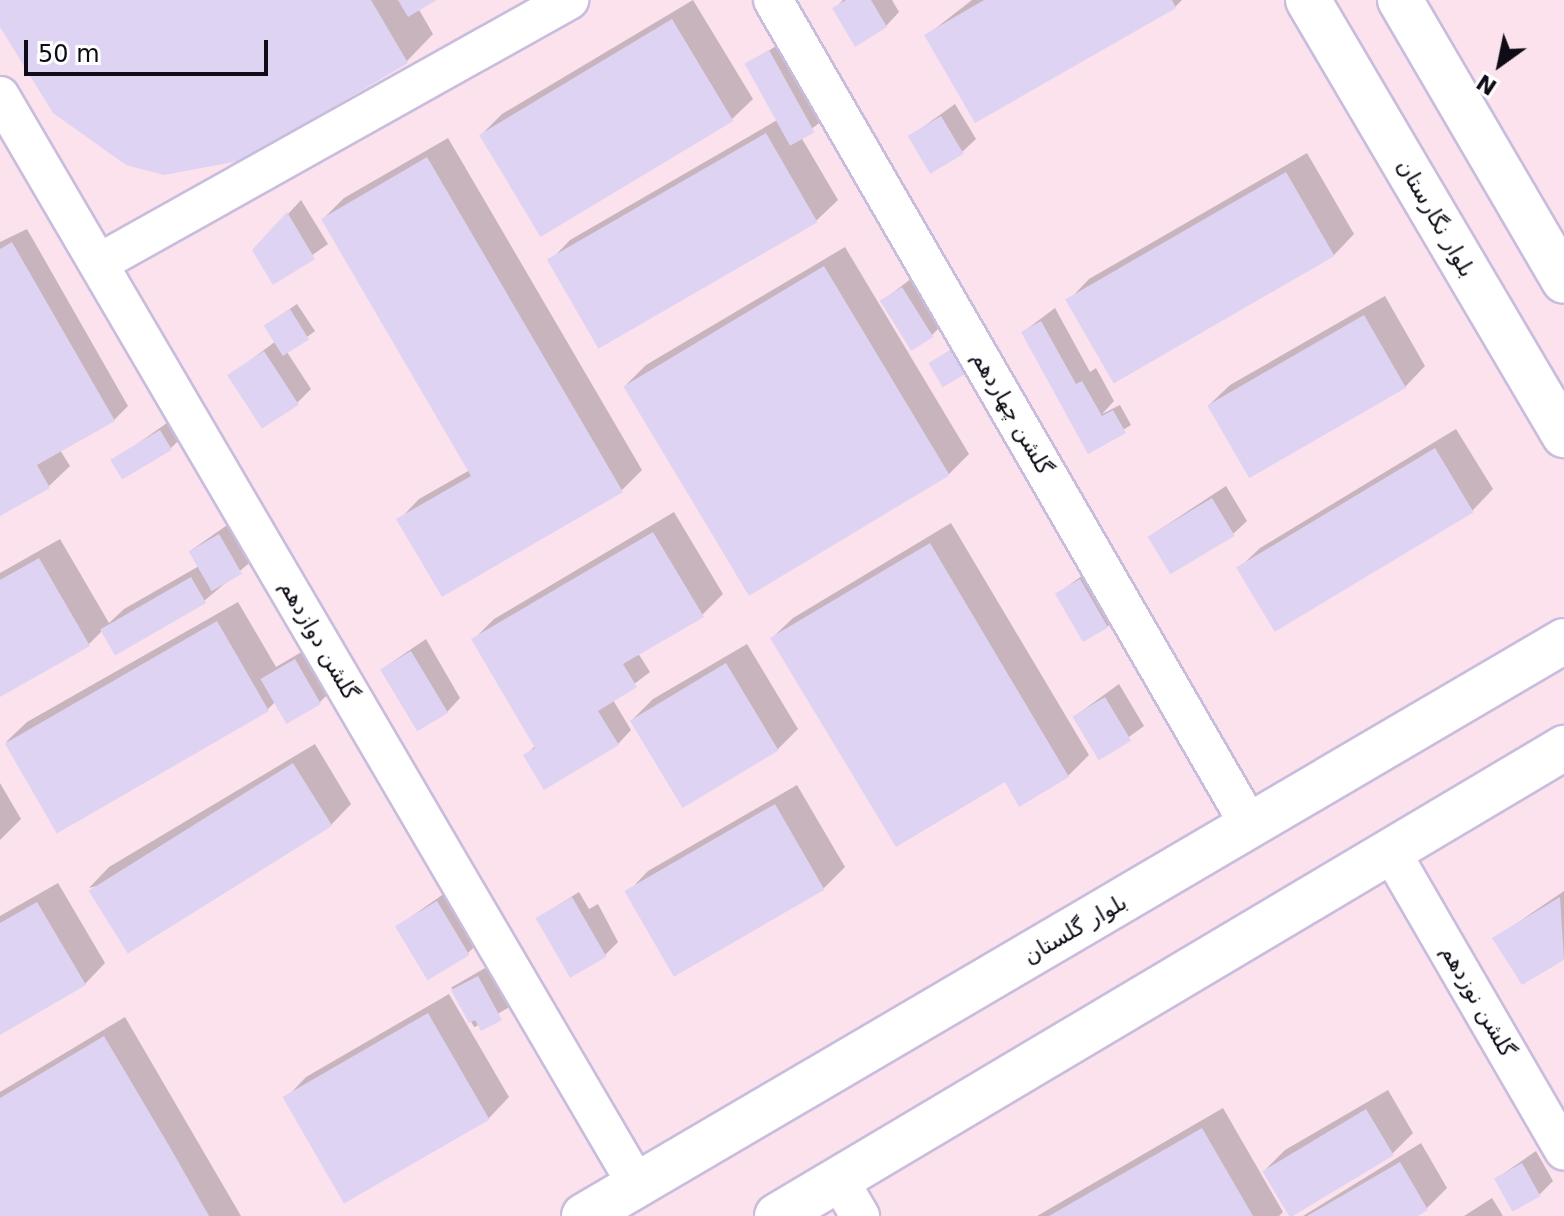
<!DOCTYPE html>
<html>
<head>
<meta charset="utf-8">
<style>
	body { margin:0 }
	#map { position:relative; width:1564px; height:1216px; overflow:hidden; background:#f5f3fa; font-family:"DejaVu Sans","Noto Sans Arabic",sans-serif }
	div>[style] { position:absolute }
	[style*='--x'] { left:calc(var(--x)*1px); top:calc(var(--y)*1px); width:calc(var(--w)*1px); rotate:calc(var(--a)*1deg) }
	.industrial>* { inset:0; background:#fbe2ec; transform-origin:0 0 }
	.shadow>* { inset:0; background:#0003; transform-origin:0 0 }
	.building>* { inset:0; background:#dfd3f3; transform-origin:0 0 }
	.roads { filter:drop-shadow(2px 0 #c9bdde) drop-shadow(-2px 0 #c9bdde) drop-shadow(0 2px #c9bdde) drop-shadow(0 -2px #c9bdde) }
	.street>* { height:38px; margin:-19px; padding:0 19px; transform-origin:19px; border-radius:19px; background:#fff }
	.secondary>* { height:44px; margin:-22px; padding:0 22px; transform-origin:22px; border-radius:22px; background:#fff }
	span { translate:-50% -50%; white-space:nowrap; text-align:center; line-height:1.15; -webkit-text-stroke:8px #fff; paint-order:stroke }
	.street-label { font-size:22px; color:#100c17 }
	.north { position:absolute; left:1460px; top:24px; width:80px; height:80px; -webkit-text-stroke:6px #fff; paint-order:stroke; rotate:213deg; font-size:22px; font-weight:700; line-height:32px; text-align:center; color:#100c17 }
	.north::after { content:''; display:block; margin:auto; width:28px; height:36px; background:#100c17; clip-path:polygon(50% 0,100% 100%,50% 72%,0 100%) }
	.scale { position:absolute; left:24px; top:40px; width:244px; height:36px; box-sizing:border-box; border:4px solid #100c17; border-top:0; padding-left:10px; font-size:24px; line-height:28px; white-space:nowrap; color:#100c17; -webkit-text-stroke:6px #fff; paint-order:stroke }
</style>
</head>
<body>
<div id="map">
	<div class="industrial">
		<div style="left:0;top:0;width:1564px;height:1216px"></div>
	</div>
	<div class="shadow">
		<div style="clip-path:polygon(0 0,433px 0,418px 8px,433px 34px,407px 61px,0 22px)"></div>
		<div style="clip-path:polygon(693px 0,753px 99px,732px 119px,541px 234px,481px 135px,502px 114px)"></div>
		<div style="clip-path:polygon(843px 0,892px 0,899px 12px,886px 26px,834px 9px)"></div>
		<div style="clip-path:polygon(972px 0,1182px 0,1175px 7px,927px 35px)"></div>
		<div style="clip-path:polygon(776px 46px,795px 80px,804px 75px,827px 117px,801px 137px,838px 200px,817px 220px,550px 261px,570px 240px,779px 119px,748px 64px)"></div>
		<div style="clip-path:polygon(955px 104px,976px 139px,962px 152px,909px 137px)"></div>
		<div style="clip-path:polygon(448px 138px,642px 470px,622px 490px,399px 520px,419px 499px,470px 470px,323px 219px,344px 198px)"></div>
		<div style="clip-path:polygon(1307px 153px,1354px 234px,1334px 255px,1069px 300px,1089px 279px)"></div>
		<div style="clip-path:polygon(301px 200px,328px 244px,274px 282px,255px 250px)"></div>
		<div style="clip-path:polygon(27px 229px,128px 406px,114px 420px,60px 450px,70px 466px,49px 486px,0 514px,0 242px)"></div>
		<div style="clip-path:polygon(845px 247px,969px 454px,948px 475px,747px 592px,625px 386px,646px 365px)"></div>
		<div style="clip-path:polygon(916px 275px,945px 322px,931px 336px,882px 301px)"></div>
		<div style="clip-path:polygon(1385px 296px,1425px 366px,1405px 387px,1209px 405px,1230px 385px)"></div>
		<div style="clip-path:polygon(297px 304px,315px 331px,287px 352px,311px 389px,297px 403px,229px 376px,276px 341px,266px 325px)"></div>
		<div style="clip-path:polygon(1055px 308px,1090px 372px,1096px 368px,1114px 401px,1102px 414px,1120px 405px,1131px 425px,1089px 451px,1023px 332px)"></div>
		<div style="clip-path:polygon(958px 345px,970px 366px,964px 373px,931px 363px)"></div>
		<div style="clip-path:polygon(174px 418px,184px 435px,170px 449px,113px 461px)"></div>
		<div style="clip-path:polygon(1456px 429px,1493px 489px,1473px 510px,1276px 628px,1239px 568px,1260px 548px)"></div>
		<div style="clip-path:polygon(1226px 486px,1247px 521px,1233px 534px,1150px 536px)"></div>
		<div style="clip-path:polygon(674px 512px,723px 594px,702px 615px,638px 653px,650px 672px,613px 700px,631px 730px,618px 744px,526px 755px,536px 745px,473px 640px,494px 619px)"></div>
		<div style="clip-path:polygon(233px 521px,254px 559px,204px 601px,103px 630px,89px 644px,0 695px,0 573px,60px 539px,109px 623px,124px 609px,199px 566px,190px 551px)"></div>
		<div style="clip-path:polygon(951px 523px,1089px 755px,1068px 776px,1005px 780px,772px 638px,793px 618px)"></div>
		<div style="clip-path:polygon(1094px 567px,1121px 613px,1107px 627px,1057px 594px)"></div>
		<div style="clip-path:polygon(238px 602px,276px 667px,310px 647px,333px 689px,320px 702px,275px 702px,268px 709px,6px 742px,27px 722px)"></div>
		<div style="clip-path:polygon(426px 639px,460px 698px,447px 712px,382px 669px)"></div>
		<div style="clip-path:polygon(747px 644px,798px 729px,777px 750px,632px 720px,653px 699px)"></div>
		<div style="clip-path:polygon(1119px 684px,1144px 726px,1100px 758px,1075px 716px)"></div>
		<div style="clip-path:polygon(315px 744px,351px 804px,331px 825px,89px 888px,109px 867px)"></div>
		<div style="clip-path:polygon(0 783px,21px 819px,0 840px)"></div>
		<div style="clip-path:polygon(797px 785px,845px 867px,824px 888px,628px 892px,648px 871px)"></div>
		<div style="clip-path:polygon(58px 883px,105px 963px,85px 984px,0 1033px,0 916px)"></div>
		<div style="clip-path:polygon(452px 888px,482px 939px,468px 953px,398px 926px)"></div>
		<div style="clip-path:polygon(1564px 891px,1564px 958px,1522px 983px,1495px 938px)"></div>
		<div style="clip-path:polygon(579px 892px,589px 909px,598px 904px,618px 942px,604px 956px,538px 918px)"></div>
		<div style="left:492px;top:964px;width:46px;height:47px;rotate:60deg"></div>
		<div style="clip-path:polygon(449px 994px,509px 1097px,489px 1118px,286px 1098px,306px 1077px)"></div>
		<div style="clip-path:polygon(125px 1017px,241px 1216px,0 1216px,0 1092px)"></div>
		<div style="clip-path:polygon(1388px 1090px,1413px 1133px,1392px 1154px,1264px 1171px,1285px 1150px)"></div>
		<div style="clip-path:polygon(1223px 1108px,1283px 1212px,1279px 1216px,1037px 1216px)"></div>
		<div style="clip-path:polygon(1421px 1143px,1447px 1188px,1427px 1208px,1414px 1216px,1303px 1216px)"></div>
		<div style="clip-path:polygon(1536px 1151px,1553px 1181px,1539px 1195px,1497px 1178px)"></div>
		<div style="clip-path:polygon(1492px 1198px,1503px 1216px,1464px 1216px)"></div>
	</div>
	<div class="building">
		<div style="clip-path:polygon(0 0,371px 0,408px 63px,244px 160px,164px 175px,126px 165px,53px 113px,0 27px)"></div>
		<div style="clip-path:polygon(398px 0,437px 0,408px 17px)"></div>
		<div style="clip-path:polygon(846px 0,871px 0,887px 27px,855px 47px,832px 8px)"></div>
		<div style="clip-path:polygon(984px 0,1172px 0,1176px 8px,975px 123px,924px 35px)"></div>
		<div style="left:672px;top:19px;width:119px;height:225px;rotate:59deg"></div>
		<div style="left:769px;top:50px;width:94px;height:28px;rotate:61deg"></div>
		<div style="left:941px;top:116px;width:44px;height:39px;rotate:59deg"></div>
		<div style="left:766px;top:133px;width:103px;height:253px;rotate:60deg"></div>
		<div style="clip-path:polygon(427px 157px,623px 492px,442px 597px,396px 519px,471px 476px,321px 219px)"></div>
		<div style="left:1286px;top:172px;width:97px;height:255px;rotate:60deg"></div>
		<div style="clip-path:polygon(287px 212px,315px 259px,273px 285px,252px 250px)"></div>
		<div style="clip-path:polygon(12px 242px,115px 421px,37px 465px,50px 488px,0 516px,0 249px)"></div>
		<div style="left:824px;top:266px;width:244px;height:234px;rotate:59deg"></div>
		<div style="left:902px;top:287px;width:59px;height:26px;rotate:58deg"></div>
		<div style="left:290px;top:309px;width:36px;height:31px;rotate:58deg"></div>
		<div style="left:1364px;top:315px;width:84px;height:181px;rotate:60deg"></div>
		<div style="clip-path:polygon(1041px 321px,1076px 384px,1082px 381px,1102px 416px,1113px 410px,1126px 433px,1088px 454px,1021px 332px)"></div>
		<div style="left:951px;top:350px;width:28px;height:26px;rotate:60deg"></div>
		<div style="left:264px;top:351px;width:64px;height:44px;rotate:57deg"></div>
		<div style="left:160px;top:430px;width:23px;height:58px;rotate:59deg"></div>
		<div style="left:1435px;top:448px;width:75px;height:232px;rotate:59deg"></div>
		<div style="left:1212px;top:498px;width:44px;height:75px;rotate:59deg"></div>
		<div style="clip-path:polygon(653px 532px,704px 617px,623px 664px,637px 687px,598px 711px,619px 745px,544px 790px,523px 755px,535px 748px,471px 639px)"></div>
		<div style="left:219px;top:534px;width:46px;height:35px;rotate:60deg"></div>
		<div style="clip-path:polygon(930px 543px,1069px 777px,1019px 807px,1005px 782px,896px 847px,770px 638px)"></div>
		<div style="clip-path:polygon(39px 558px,90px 646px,0 697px,0 580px)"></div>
		<div style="left:191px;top:577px;width:30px;height:105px;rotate:60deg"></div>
		<div style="left:1080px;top:579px;width:56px;height:29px;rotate:60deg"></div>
		<div style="left:217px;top:621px;width:104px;height:245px;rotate:60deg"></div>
		<div style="left:411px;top:651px;width:72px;height:36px;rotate:59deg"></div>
		<div style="left:295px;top:659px;width:52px;height:40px;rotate:60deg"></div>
		<div style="left:726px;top:663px;width:102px;height:112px;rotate:59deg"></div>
		<div style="left:1105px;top:697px;width:51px;height:38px;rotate:59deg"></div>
		<div style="left:293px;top:763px;width:74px;height:241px;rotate:58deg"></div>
		<div style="left:775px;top:804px;width:99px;height:174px;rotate:60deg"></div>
		<div style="left:572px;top:897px;width:69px;height:42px;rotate:60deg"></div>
		<div style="clip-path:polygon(1560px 897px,1564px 960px,1522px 985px,1492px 938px)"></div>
		<div style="left:437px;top:901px;width:63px;height:49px;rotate:59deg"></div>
		<div style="clip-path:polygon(37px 902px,86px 985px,0 1035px,0 923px)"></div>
		<div style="clip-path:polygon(478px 976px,502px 1020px,481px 1031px,475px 1020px,469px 1023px,451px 990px)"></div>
		<div style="left:428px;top:1013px;width:123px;height:168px;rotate:60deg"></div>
		<div style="clip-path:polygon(104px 1036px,171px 1149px,209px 1216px,0 1216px,0 1098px)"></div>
		<div style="left:1366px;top:1109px;width:54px;height:121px;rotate:59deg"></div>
		<div style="clip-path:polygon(1202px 1128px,1253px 1216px,1049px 1216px)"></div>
		<div style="clip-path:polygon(1400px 1162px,1428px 1210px,1418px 1216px,1307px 1216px)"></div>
		<div style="left:1522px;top:1163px;width:38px;height:32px;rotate:61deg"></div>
	</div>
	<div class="roads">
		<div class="street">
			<div style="--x:773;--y:0;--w:954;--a:59.99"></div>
			<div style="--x:0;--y:96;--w:1262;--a:59.67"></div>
			<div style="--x:99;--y:263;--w:539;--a:-29.23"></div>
			<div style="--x:1391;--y:852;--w:345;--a:59.9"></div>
			<div style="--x:839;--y:1180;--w:42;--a:59.7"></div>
		</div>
		<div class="secondary">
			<div style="--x:1308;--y:0;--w:505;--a:59.52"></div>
			<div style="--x:1400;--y:0;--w:325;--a:59.7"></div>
			<div style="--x:584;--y:1216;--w:1136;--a:-30.4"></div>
			<div style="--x:777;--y:1216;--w:916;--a:-30.74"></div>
		</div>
	</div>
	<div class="street-label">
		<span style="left:1436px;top:218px;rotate:60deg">بلوار نگارستان</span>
		<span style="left:1012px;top:413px;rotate:60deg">گلشن چهاردهم</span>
		<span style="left:319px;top:640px;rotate:60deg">گلشن دوازدهم</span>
		<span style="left:1075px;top:929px;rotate:-30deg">بلوار گلستان</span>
		<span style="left:1478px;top:1001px;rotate:60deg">گلشن نوزدهم</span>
	</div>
	<div class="north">N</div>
	<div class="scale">50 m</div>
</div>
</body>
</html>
